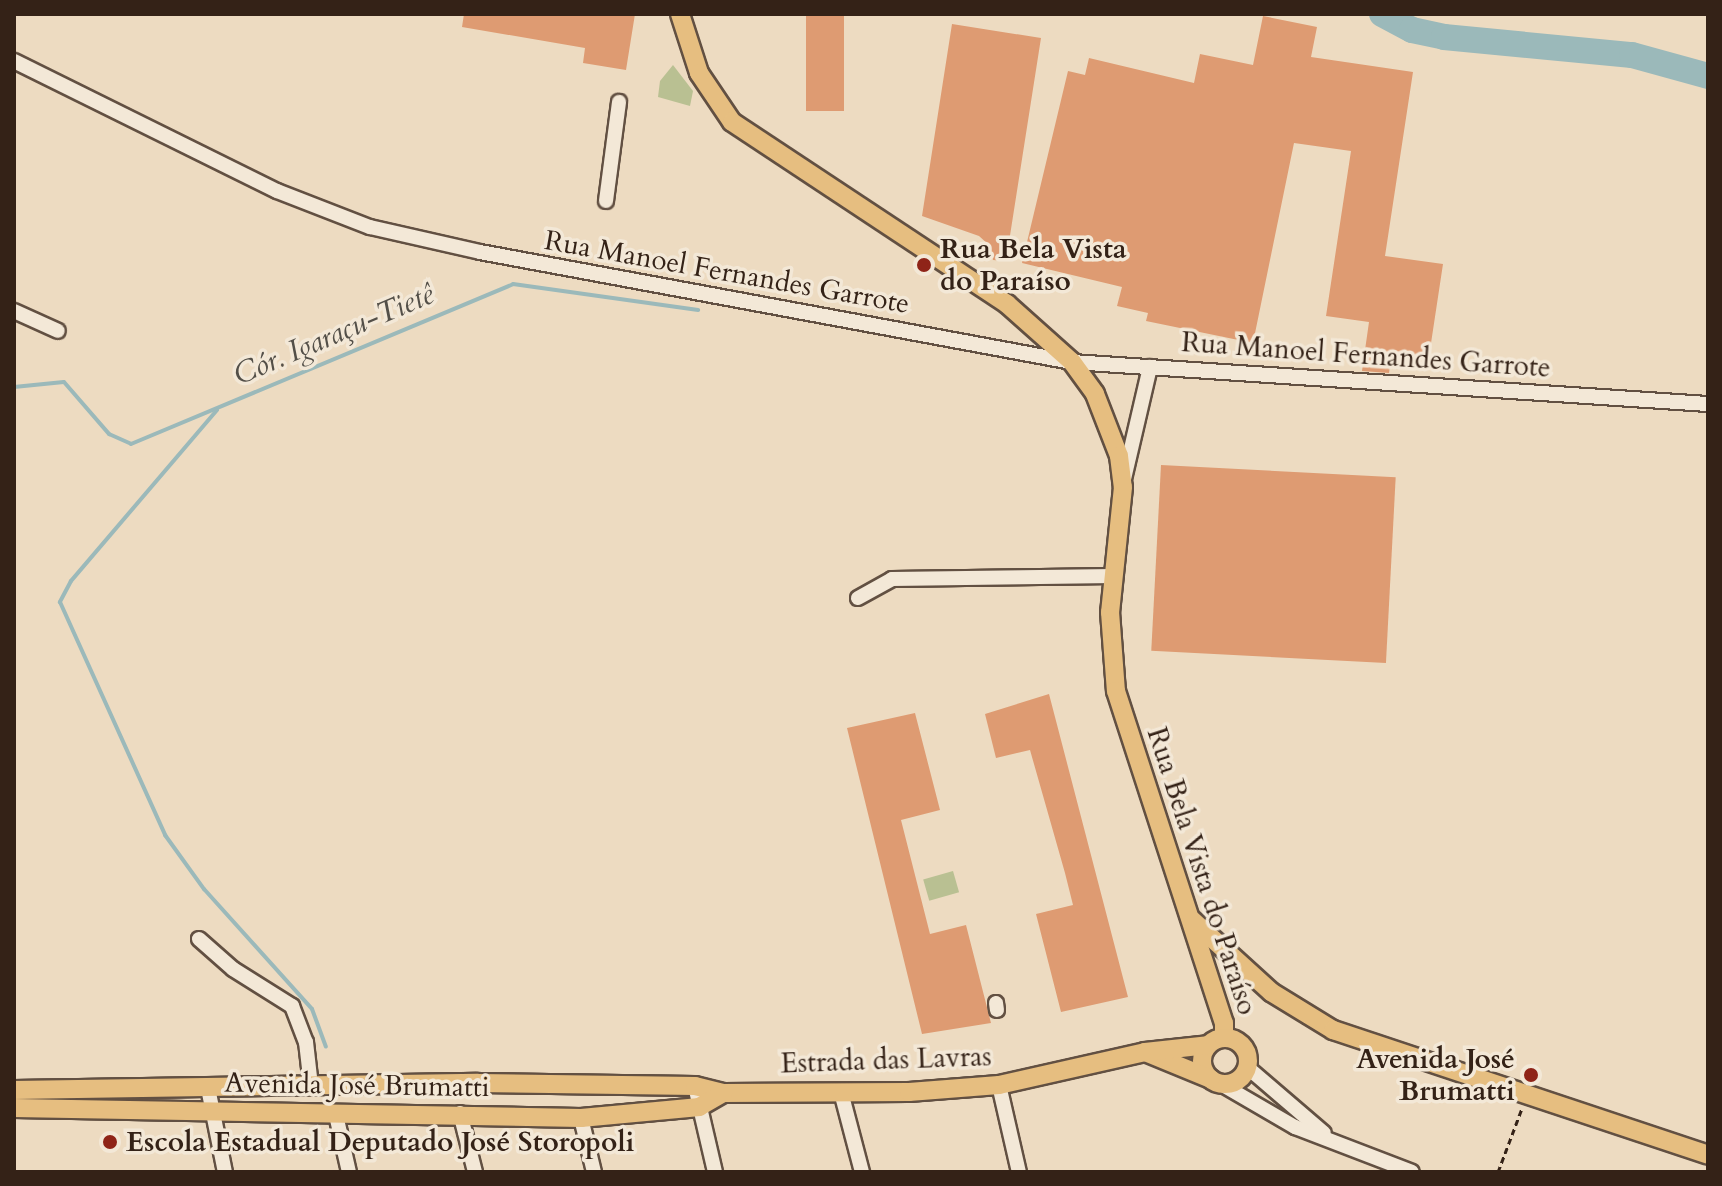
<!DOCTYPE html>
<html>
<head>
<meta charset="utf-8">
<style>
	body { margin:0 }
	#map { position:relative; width:1722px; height:1186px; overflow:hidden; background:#eddbc1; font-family:Cardo,serif }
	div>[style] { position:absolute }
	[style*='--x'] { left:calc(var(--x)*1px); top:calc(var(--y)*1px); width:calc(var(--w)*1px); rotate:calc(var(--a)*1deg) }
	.green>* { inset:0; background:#b9c092; transform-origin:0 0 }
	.stream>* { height:4px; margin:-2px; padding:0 2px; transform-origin:2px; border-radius:2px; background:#9bb9ba }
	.river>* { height:26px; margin:-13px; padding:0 13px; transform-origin:13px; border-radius:13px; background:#9bb9ba }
	.building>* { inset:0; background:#de9b72; transform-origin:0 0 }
	.path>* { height:3px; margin-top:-1.5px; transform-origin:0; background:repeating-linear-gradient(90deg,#342217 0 6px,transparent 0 10px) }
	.roads { filter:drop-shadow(2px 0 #625042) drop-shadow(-2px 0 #625042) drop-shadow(0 2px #625042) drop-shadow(0 -2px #625042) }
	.minor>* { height:14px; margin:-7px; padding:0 7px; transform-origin:7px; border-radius:7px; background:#f3e8d7 }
	.major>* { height:18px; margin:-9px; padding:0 9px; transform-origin:9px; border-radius:9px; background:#e6be80 }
	.major>.ring { margin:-9px; padding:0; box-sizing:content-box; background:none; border:18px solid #e6be80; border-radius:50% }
	.dots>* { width:22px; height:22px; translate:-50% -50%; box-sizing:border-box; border:4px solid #f3e8d7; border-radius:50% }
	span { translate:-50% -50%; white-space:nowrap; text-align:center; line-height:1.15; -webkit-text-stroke:7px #f3e8d7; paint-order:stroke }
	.poi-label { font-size:28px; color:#342217; font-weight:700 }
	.left { translate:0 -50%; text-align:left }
	.right { translate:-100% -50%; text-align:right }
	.street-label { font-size:28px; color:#342217 }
	.water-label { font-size:30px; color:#534f48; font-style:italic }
	.frame { position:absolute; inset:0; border:16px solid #342217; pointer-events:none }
</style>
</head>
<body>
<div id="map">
	<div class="green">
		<div style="clip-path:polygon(673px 65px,693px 91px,690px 106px,658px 97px,660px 81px)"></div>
		<div style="left:953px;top:871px;width:22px;height:31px;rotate:74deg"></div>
	</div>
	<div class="stream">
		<div style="--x:14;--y:387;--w:50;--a:-5.7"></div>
		<div style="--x:64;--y:382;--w:69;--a:49.1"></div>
		<div style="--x:109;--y:434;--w:24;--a:24"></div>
		<div style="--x:131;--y:444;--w:414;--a:-22.7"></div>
		<div style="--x:513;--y:284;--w:187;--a:8"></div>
		<div style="--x:217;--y:410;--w:225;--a:130.5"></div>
		<div style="--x:71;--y:581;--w:24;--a:118"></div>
		<div style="--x:60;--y:602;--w:256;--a:65.7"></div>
		<div style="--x:165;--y:835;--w:67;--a:54.2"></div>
		<div style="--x:204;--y:889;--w:161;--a:48"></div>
		<div style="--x:312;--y:1009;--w:40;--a:69.8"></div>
	</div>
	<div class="river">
		<div style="--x:1382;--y:14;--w:34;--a:28"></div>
		<div style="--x:1412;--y:30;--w:33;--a:12"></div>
		<div style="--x:1444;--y:37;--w:189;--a:5.5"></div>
		<div style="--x:1632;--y:55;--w:79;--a:15.4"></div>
	</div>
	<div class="building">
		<div style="clip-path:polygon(464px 14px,635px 14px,626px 70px,583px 63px,585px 48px,462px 27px)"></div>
		<div style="left:806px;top:14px;width:38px;height:97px"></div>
		<div style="clip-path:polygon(1263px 16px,1317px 27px,1311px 57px,1413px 72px,1385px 256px,1443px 264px,1428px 363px,1391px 358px,1389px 373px,1362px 371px,1369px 322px,1326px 316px,1351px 151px,1294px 143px,1253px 343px,1146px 321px,1148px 313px,1117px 306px,1122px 287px,1022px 263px,1068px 71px,1085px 75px,1089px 58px,1194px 83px,1200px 54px,1253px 65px)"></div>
		<div style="clip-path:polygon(952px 24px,1041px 38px,1006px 261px,993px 260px,989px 245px,979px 236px,922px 216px)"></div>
		<div style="left:1161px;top:465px;width:235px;height:186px;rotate:3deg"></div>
		<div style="clip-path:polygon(1049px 694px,1128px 997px,1061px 1012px,1036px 914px,1073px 905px,1065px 873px,1030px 750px,996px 758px,985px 714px)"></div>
		<div style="clip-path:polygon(915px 713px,940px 810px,901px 820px,930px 934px,966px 925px,991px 1023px,922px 1034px,847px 728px)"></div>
	</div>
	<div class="path">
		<div style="--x:1498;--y:1172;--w:68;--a:-69.4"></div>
	</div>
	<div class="roads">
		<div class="minor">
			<div style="--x:14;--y:61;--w:293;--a:26.3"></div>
			<div style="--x:277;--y:191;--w:100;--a:21.2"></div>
			<div style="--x:370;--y:227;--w:113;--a:12.8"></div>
			<div style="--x:480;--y:252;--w:602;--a:10.53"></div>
			<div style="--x:1072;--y:362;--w:637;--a:3.78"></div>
			<div style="--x:606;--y:201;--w:100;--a:-82.5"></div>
			<div style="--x:14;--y:311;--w:48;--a:24.4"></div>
			<div style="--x:1124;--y:479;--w:115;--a:-76.9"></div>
			<div style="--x:858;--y:598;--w:39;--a:-29"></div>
			<div style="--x:892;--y:579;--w:222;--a:-0.8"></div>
			<div style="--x:199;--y:939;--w:45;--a:41.4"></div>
			<div style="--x:233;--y:969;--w:70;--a:32.1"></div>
			<div style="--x:292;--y:1006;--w:39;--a:69"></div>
			<div style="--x:306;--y:1042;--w:44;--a:83.5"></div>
			<div style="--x:996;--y:1003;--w:7;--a:82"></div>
			<div style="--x:1247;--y:1067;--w:101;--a:40.6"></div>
			<div style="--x:1221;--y:1084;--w:86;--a:30.2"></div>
			<div style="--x:1295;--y:1127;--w:125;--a:21"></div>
			<div style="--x:999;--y:1085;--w:89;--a:77.1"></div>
			<div style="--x:695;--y:1086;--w:88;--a:76.9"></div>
			<div style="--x:208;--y:1088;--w:86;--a:78.6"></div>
			<div style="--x:841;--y:1092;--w:83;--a:75.3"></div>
			<div style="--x:460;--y:1113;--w:61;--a:75.7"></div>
			<div style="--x:336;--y:1115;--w:58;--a:77.2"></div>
			<div style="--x:581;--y:1118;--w:56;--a:76.5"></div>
		</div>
		<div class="major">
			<div style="--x:680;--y:14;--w:62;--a:72.1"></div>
			<div style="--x:699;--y:73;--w:59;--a:56"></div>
			<div style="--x:732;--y:122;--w:330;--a:33.5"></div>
			<div style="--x:1007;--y:304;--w:87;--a:41.7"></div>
			<div style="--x:1072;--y:362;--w:39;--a:54"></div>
			<div style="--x:1095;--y:394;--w:66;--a:68.8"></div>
			<div style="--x:1119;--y:456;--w:31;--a:83"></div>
			<div style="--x:1123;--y:487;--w:126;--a:95.9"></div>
			<div style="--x:1110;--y:612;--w:79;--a:85.7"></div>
			<div style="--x:1116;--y:691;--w:349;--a:72"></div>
			<div style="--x:1224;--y:1023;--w:14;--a:90"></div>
			<div style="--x:1192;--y:920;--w:107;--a:42.3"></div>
			<div style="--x:1271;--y:992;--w:73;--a:31.5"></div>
			<div style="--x:1333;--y:1030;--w:395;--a:18.4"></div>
			<div class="ring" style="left:1202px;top:1038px;width:28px;height:28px"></div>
			<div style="--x:1145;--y:1052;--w:71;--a:22.2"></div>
			<div style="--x:14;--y:1090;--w:464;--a:-0.9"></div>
			<div style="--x:478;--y:1083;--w:217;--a:0.8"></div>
			<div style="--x:695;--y:1086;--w:29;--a:14"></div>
			<div style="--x:723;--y:1093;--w:186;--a:-0.3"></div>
			<div style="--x:909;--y:1092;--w:90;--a:-4.4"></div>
			<div style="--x:999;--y:1085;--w:150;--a:-12.7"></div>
			<div style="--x:1145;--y:1052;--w:63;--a:-6.3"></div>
			<div style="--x:14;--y:1108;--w:567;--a:1.01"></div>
			<div style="--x:581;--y:1118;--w:119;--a:-5.3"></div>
			<div style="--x:699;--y:1107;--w:28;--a:-30"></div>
		</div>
	</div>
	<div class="dots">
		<div style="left:924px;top:265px;background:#8f2418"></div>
		<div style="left:1531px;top:1075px;background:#8f2418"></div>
		<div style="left:110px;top:1142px;background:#8f2418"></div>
	</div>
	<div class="poi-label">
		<span class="left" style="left:940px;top:265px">Rua Bela Vista<br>do Paraíso</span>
		<span class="right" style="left:1515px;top:1075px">Avenida José<br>Brumatti</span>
		<span class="left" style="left:126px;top:1142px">Escola Estadual Deputado José Storopoli</span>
	</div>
	<div class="street-label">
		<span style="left:727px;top:272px;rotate:10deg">Rua Manoel Fernandes Garrote</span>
		<span style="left:1366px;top:355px;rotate:4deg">Rua Manoel Fernandes Garrote</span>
		<span style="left:1202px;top:871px;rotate:72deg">Rua Bela Vista do Paraíso</span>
		<span style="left:886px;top:1060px;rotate:-2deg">Estrada das Lavras</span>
		<span style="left:357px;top:1085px;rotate:1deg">Avenida José Brumatti</span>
	</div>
	<div class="water-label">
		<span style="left:334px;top:335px;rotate:-23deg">Cór. Igaraçu-Tietê</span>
	</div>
	<div class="frame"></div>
</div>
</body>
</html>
